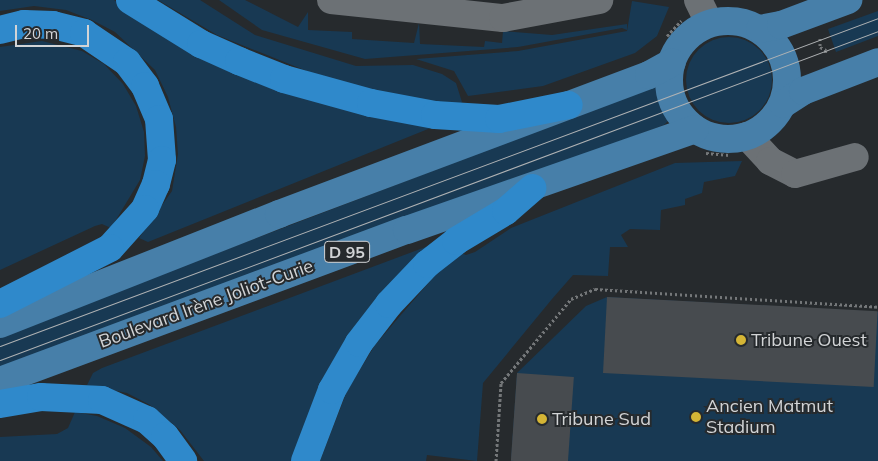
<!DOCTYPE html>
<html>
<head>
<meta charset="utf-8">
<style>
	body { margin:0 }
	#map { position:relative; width:878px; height:461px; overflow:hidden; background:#262a2d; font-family:Mulish,sans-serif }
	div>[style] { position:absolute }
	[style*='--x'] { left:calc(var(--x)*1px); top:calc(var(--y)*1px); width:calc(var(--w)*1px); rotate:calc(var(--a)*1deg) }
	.green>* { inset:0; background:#183953 }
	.round { border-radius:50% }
	.building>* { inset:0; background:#474b4f; transform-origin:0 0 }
	.path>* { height:3px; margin-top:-1.5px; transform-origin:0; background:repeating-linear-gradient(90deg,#747779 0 2.5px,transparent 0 5px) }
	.minor>* { height:28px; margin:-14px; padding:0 14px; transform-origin:14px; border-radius:14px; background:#6c7175 }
	.major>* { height:28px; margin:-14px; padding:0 14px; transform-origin:14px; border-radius:14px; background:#477fa9 }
	.major>.ring { margin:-14px; padding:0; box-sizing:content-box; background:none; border:28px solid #477fa9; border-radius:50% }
	.highway>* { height:28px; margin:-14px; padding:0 14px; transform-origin:14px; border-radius:14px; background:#2f89cb }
	.tram>* { height:1px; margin:-0.5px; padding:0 0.5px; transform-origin:0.5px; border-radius:0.5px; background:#afb2b4 }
	.dots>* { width:14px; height:14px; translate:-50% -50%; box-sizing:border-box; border:2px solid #262a2d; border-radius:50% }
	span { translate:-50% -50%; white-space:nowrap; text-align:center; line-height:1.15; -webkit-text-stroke:4px #262a2d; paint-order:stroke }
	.shield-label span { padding:1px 4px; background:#262a2d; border:1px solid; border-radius:4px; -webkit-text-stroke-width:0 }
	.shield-label { font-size:16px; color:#d2d4d6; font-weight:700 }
	.street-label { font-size:18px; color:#d2d4d6 }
	.poi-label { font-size:18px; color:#d2d4d6 }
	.left { translate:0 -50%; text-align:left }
	.scale { position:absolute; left:15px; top:25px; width:74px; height:22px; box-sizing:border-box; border:2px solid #d2d4d6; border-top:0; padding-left:6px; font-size:15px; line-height:18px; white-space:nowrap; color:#d2d4d6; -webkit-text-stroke:4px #262a2d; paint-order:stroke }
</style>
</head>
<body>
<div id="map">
	<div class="green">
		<div style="clip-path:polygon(0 0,114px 0,143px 22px,433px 127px,148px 242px,139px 238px,172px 191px,178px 154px,176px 127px,168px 97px,155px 70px,115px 32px,92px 20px,66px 10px,34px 6px,0 11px)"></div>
		<div style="clip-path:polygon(158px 0,200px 0,255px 35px,356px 66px,413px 65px,442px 74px,456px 83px,462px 102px,458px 107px,407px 100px,319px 76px,217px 35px)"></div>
		<div style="clip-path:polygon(219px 0,245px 0,298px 27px,308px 12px,308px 30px,352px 32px,352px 39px,414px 43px,419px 23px,420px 44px,484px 47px,485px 41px,502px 43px,503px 31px,552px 35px,627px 24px,627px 30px,622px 28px,518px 47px,365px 59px,262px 30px)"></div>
		<div style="clip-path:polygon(632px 1px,669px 7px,657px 36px,635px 53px,543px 86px,468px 96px,454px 71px,416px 59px,518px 51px,627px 31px)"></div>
		<div style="clip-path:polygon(878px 11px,878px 36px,836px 52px,828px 29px)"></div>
		<div class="round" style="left:686px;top:37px;width:86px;height:86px"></div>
		<div style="clip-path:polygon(42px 41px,82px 51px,104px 64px,123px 84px,136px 106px,144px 132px,145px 156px,140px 180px,111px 228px,102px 224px,95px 226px,0 270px,0 47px)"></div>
		<div style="clip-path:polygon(652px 87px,658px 88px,659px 101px,668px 121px,664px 125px,0 370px,0 336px)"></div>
		<div style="clip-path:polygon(742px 161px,735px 176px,704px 182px,702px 193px,685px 199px,685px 205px,661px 210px,660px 230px,630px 229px,621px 235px,628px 247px,610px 247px,608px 276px,573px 275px,552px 299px,483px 383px,477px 461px,427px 455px,426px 461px,320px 461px,347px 391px,375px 345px,456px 251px,466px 255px,475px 252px,511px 228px,675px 163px)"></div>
		<div style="clip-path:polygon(439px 242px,296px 461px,204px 461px,180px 430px,150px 405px,127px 393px,87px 385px,93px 373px,102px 368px)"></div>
		<div style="clip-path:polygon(607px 297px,878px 312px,878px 461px,511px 461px,517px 373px,586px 306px)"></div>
		<div style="clip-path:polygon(75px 412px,97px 416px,125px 428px,151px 447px,163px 461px,0 461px,0 437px,57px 434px,68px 428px)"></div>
	</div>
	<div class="building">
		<div style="left:607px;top:297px;width:271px;height:76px;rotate:3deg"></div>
		<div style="left:517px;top:373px;width:57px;height:88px;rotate:4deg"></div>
	</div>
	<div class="path">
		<div style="--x:667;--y:36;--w:21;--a:-47"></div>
		<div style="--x:820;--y:38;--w:9;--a:90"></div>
		<div style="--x:820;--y:47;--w:7;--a:27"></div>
		<div style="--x:826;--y:50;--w:4;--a:104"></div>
		<div style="--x:706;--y:153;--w:24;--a:5"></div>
		<div style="--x:496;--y:461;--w:78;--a:-86.3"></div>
		<div style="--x:501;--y:383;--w:109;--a:-50.2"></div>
		<div style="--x:571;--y:299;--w:26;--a:-23"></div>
		<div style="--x:595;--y:289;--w:284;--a:3.6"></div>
	</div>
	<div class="minor">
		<div style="--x:331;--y:0;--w:173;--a:6"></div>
		<div style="--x:503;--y:18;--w:98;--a:-10.6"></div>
		<div style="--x:698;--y:0;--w:25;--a:64"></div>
		<div style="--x:747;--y:136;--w:34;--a:47"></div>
		<div style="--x:770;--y:161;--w:28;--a:27"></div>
		<div style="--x:795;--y:174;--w:62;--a:-15.8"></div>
	</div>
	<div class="major">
		<div class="ring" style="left:669px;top:21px;width:90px;height:90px"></div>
		<div style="--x:760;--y:29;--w:21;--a:-11"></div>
		<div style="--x:781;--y:25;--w:72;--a:-20.5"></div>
		<div style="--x:783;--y:104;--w:24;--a:-33"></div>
		<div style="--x:803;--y:91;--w:80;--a:-21.1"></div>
		<div style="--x:0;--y:324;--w:300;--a:-21.5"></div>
		<div style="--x:279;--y:214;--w:395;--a:-20.6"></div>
		<div style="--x:649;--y:75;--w:26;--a:-29"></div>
		<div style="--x:0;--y:381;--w:434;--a:-20.4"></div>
		<div style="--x:407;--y:230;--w:305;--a:-19.3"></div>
	</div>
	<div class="highway">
		<div style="--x:130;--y:0;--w:84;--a:31.8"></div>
		<div style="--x:201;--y:44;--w:42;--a:24.1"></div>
		<div style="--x:239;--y:61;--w:48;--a:21.8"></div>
		<div style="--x:284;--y:79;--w:90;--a:15.4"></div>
		<div style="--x:371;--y:103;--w:65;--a:10.6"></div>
		<div style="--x:435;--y:115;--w:64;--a:3.6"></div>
		<div style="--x:499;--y:119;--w:71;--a:-11.3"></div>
		<div style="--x:0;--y:30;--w:25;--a:-14"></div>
		<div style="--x:24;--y:24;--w:29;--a:2"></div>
		<div style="--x:53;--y:25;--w:32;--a:14"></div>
		<div style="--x:84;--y:33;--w:52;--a:34"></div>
		<div style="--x:127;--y:62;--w:30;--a:53"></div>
		<div style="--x:145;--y:86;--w:36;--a:67"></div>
		<div style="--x:159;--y:119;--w:41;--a:85.8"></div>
		<div style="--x:162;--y:160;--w:25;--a:104"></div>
		<div style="--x:156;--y:184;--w:27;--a:114"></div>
		<div style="--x:145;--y:209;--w:52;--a:131.9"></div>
		<div style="--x:110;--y:248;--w:123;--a:153"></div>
		<div style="--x:0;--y:404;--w:42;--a:-9.7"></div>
		<div style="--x:41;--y:397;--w:61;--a:2.8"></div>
		<div style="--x:102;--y:400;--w:49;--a:24"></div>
		<div style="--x:147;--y:420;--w:24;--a:42"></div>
		<div style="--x:165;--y:436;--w:31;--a:54"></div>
		<div style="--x:305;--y:461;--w:76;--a:-69.2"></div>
		<div style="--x:332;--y:390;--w:54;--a:-60.1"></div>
		<div style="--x:359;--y:343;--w:49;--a:-52.4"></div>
		<div style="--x:389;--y:304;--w:55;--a:-46.5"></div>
		<div style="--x:427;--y:264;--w:37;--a:-38"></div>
		<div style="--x:456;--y:241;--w:58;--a:-31"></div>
		<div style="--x:506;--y:211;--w:35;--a:-41"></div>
	</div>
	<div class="tram">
		<div style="--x:0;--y:346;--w:937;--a:-20.48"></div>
		<div style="--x:0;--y:360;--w:938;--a:-20.54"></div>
	</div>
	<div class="dots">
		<div style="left:741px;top:340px;background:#d5b535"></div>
		<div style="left:696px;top:417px;background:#d5b535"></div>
		<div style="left:542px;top:419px;background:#d5b535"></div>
	</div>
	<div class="shield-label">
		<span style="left:347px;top:252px">D 95</span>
	</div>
	<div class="street-label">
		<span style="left:206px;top:304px;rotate:-20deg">Boulevard Irène Joliot-Curie</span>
	</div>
	<div class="poi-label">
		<span class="left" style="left:751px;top:340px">Tribune Ouest</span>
		<span class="left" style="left:706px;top:417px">Ancien Matmut<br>Stadium</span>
		<span class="left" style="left:552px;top:419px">Tribune Sud</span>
	</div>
	<div class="scale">20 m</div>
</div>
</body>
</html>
